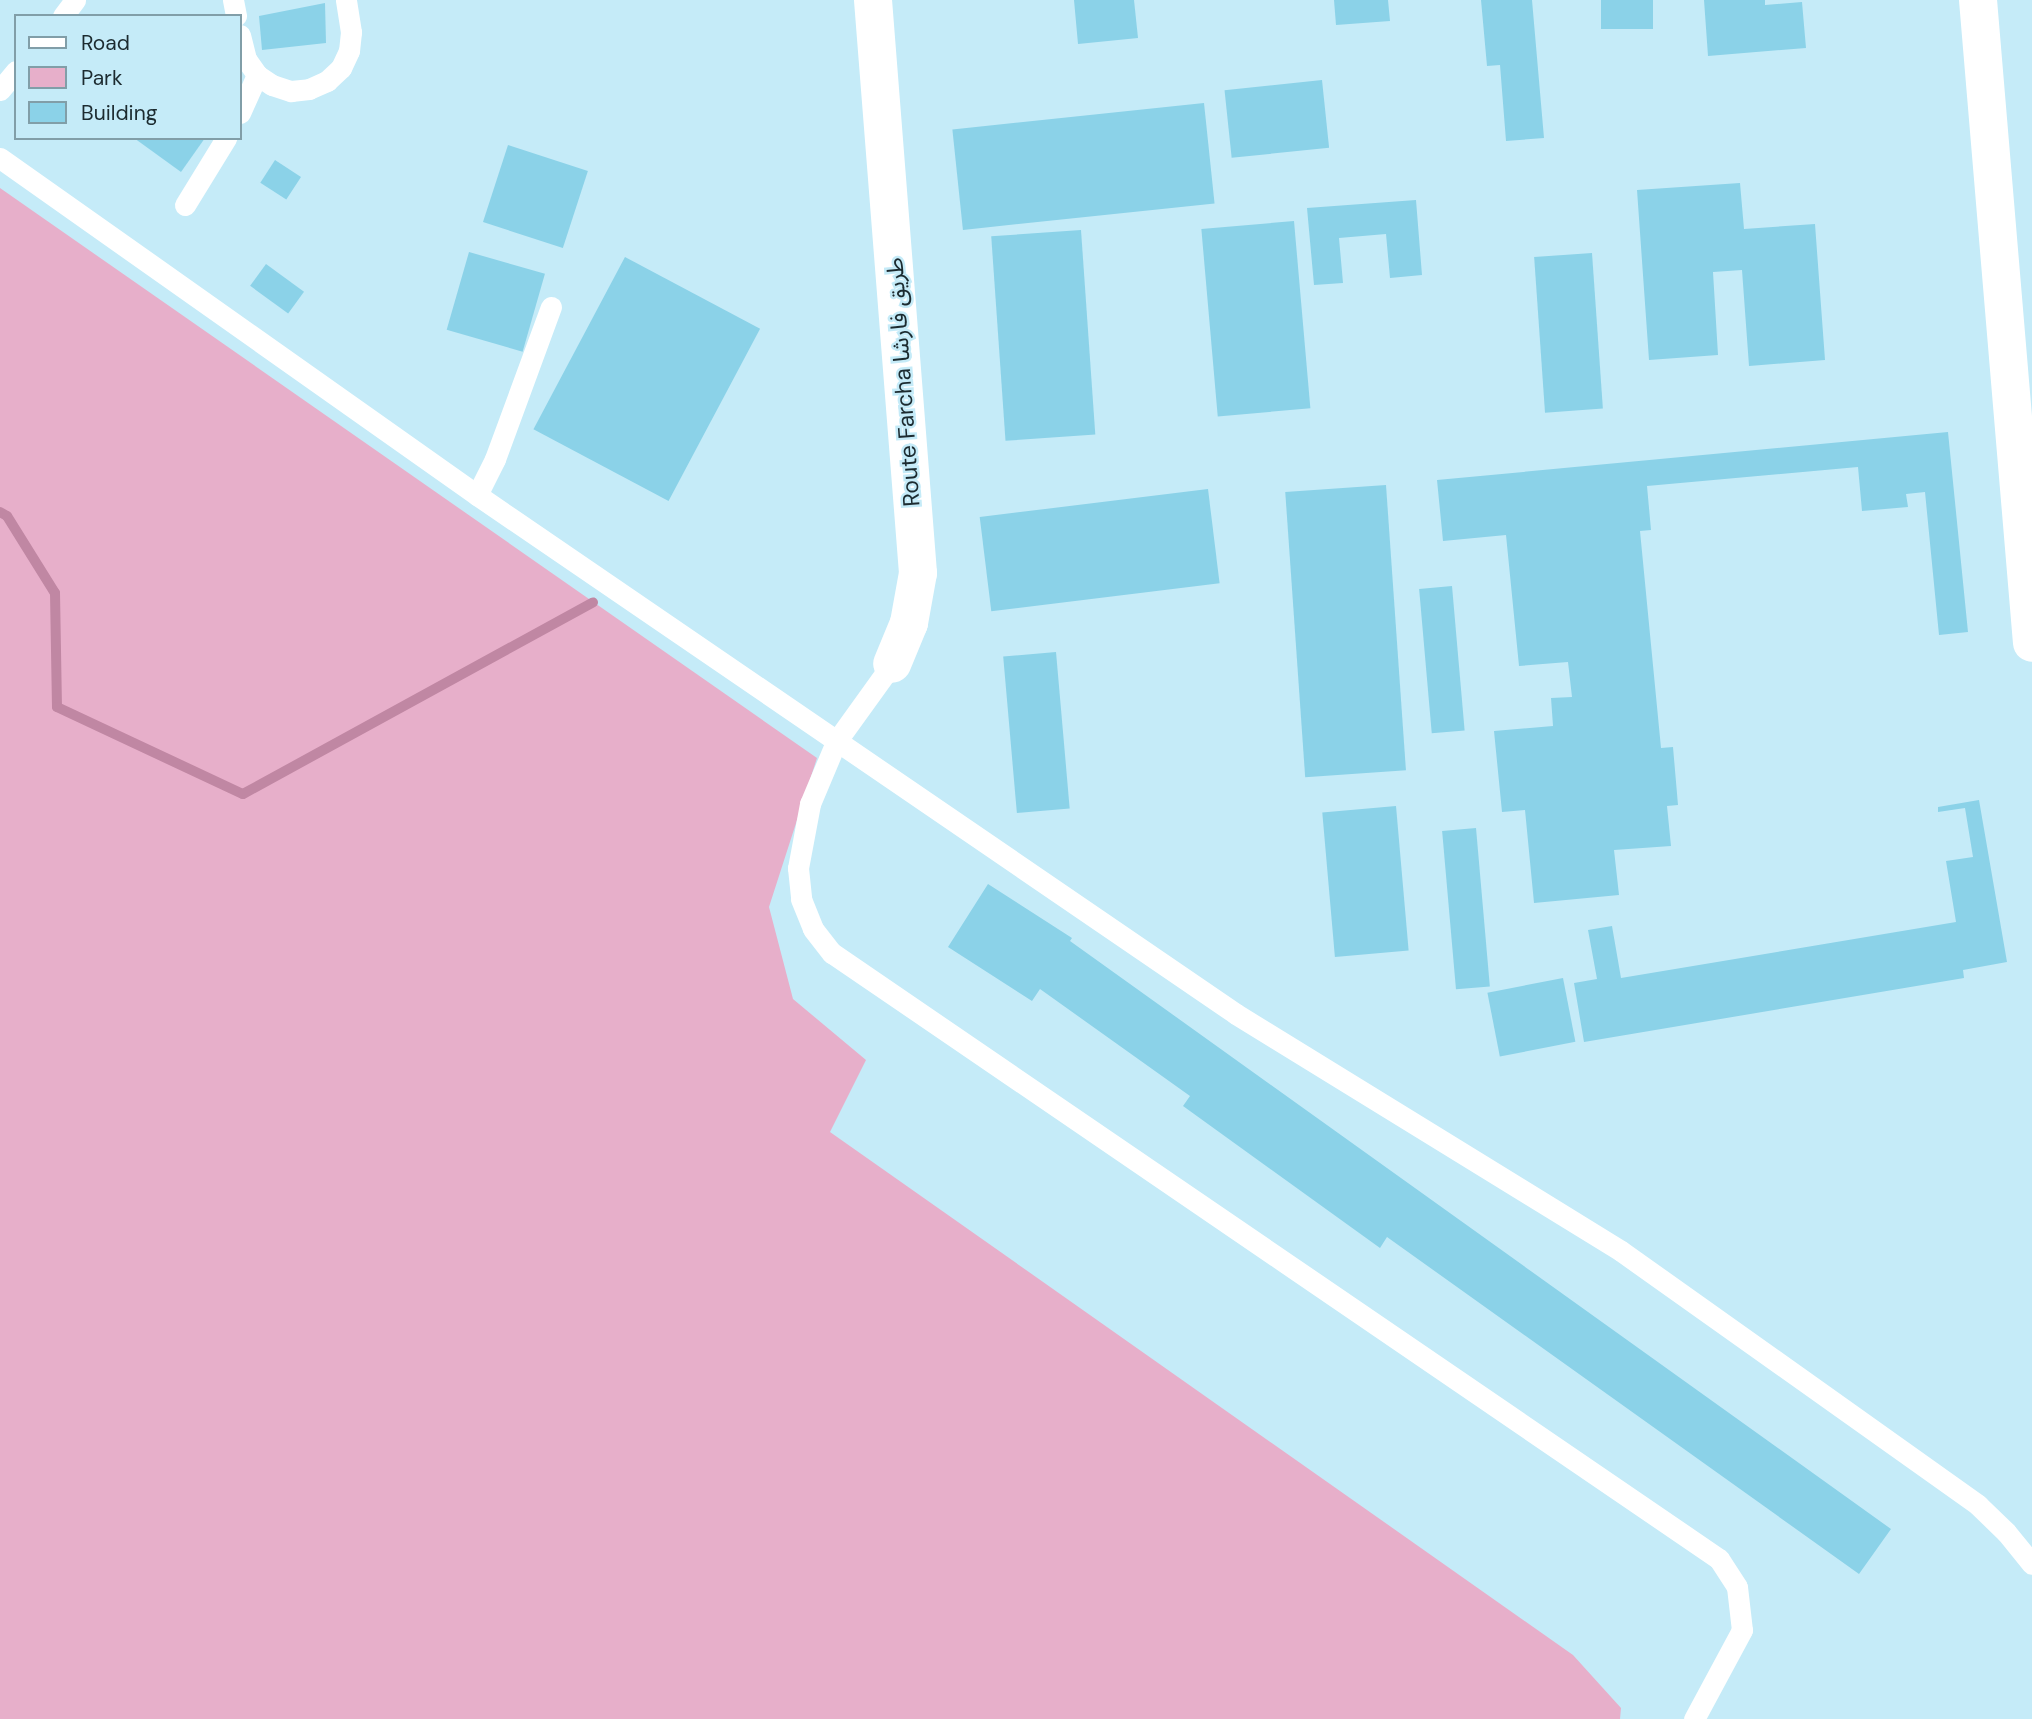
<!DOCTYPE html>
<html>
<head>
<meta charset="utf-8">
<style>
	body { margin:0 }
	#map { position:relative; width:2032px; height:1719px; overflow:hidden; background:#c5ebf8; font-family:"DM Sans","Noto Sans Arabic",sans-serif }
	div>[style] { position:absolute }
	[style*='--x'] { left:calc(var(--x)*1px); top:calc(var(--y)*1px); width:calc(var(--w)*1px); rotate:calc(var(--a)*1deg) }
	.green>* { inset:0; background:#e7afca }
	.stream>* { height:10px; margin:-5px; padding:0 5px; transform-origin:5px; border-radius:5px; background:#c087a3 }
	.building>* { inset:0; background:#8bd2e8; transform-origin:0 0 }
	.lane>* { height:21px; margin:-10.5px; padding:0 10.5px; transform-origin:10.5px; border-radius:10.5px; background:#fff }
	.street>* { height:38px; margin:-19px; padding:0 19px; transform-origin:19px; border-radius:19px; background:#fff }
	span { translate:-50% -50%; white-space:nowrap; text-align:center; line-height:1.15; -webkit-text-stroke:5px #c5ebf8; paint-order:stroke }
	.street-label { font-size:23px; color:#1c2b30 }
	.legend { position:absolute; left:14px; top:14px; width:228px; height:126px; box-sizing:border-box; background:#c5ebf8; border:2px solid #819ea8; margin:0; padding:9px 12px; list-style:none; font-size:21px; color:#1c2b30 }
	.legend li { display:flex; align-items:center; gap:14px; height:35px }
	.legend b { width:35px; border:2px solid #819ea8 }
</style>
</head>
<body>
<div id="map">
	<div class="green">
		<div style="clip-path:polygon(0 188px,817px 758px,769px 907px,793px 999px,866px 1060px,830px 1132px,1573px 1655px,1621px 1708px,1620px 1719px,0 1719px)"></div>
	</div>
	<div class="stream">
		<div style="--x:0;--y:512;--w:8;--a:30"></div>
		<div style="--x:7;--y:516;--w:91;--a:58.1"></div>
		<div style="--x:55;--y:593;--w:114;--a:89"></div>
		<div style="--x:57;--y:707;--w:205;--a:25.1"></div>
		<div style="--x:243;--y:794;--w:399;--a:-28.7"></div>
	</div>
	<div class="building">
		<div style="clip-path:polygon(1074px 0,1134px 0,1138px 38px,1078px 44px)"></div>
		<div style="clip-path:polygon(1334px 0,1388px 0,1390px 21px,1336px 25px)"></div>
		<div style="clip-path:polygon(1481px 0,1532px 0,1544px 138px,1506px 141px,1500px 65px,1487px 66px)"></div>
		<div style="left:1601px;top:0;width:52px;height:29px"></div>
		<div style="clip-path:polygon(1704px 0,1765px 0,1765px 5px,1802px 2px,1806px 48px,1708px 56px)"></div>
		<div style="clip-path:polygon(325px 3px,326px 43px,262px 50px,259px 16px)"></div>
		<div style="left:1322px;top:80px;width:68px;height:98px;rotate:84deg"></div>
		<div style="left:1204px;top:103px;width:101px;height:253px;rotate:84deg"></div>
		<div style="clip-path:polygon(134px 138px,205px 138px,181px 172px)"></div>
		<div style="left:508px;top:145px;width:84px;height:81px;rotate:18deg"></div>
		<div style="left:275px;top:160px;width:31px;height:27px;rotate:33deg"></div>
		<div style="clip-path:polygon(1740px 183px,1744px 229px,1815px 224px,1825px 360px,1749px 366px,1742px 270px,1713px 272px,1718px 355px,1649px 360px,1637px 190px)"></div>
		<div style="clip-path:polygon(1416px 200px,1422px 275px,1390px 278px,1386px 234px,1339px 238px,1343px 283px,1314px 285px,1307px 208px)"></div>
		<div style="left:1294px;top:221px;width:188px;height:93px;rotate:85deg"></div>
		<div style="left:1081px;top:230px;width:205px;height:90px;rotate:86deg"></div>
		<div style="left:469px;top:252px;width:79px;height:81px;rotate:16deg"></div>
		<div style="left:1592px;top:253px;width:156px;height:58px;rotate:86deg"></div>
		<div style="left:625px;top:257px;width:153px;height:195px;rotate:28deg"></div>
		<div style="left:266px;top:264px;width:47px;height:27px;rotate:36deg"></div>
		<div style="clip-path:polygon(1948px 432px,1968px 632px,1939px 635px,1925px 492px,1906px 494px,1908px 507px,1862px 511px,1858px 467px,1647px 486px,1651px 530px,1640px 531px,1661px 748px,1673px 747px,1678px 805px,1667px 806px,1671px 846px,1614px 850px,1619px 895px,1534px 903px,1525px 810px,1502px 812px,1494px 731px,1553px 726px,1551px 698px,1572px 697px,1568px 662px,1519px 666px,1506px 535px,1443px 541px,1437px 480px)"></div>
		<div style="left:1386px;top:485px;width:286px;height:101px;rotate:86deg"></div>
		<div style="left:1208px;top:489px;width:95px;height:230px;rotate:83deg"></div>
		<div style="left:1452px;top:586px;width:145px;height:33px;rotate:85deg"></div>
		<div style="left:1056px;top:652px;width:157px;height:53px;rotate:85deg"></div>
		<div style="clip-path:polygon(1979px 800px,2007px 962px,1963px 970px,1964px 978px,1584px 1042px,1574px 983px,1597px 979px,1588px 930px,1612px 926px,1621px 978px,1956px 922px,1946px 861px,1973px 857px,1965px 808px,1938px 812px,1938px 807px)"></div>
		<div style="left:1396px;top:806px;width:145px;height:74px;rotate:85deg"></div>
		<div style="left:1476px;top:828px;width:159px;height:34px;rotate:85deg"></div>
		<div style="clip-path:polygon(988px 884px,1072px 938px,1070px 941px,1891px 1529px,1859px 1574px,1387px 1237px,1380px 1248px,1183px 1106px,1190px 1096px,1040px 989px,1032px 1001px,948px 947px)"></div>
		<div style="left:1563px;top:978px;width:65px;height:77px;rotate:79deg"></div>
	</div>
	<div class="lane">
		<div style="--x:233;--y:0;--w:16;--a:79"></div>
		<div style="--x:63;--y:16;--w:20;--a:-53"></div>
		<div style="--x:240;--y:35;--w:25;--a:76"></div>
		<div style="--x:246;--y:59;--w:19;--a:55"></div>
		<div style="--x:257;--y:75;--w:18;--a:34"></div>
		<div style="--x:272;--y:85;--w:20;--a:18"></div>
		<div style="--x:291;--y:91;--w:18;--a:-6"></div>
		<div style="--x:309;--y:89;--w:20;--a:-24"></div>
		<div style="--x:327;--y:81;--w:19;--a:-43"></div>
		<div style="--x:341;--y:68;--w:19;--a:-65"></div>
		<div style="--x:349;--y:51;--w:19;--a:-84"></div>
		<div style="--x:351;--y:32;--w:32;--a:-99"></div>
		<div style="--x:0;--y:90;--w:25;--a:-50"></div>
		<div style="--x:240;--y:113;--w:42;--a:-65.9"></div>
		<div style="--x:0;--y:158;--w:584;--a:35.24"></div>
		<div style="--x:477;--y:495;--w:919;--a:34.36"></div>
		<div style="--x:1236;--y:1014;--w:452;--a:31.6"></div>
		<div style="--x:1621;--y:1251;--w:438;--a:35.4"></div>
		<div style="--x:1978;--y:1505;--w:39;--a:44"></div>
		<div style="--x:2006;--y:1532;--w:41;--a:50.9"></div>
		<div style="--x:185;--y:205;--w:79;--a:-58.5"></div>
		<div style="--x:477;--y:495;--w:40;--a:-63.4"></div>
		<div style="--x:495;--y:459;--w:162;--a:-69.8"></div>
		<div style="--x:892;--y:664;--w:96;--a:125.7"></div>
		<div style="--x:836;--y:742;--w:67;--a:112.8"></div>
		<div style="--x:810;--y:804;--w:65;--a:100.6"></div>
		<div style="--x:798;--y:868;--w:31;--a:84"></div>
		<div style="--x:801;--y:899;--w:32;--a:68"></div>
		<div style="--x:813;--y:929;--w:31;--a:52"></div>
		<div style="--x:832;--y:953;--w:1074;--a:34.34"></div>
		<div style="--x:1719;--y:1559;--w:33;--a:57"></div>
		<div style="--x:1737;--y:1587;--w:43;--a:83.4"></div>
		<div style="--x:1742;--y:1630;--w:101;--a:118.3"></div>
	</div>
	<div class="street">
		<div style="--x:873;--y:0;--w:575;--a:85.51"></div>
		<div style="--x:918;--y:573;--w:51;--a:100.2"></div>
		<div style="--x:909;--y:623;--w:44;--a:112.5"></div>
		<div style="--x:1978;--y:0;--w:645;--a:85.2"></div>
	</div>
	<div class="street-label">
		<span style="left:903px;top:382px;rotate:-94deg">Route Farcha طريق فارشا</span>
	</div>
	<ul class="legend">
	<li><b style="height:9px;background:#fff"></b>Road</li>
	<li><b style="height:19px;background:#e7afca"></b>Park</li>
	<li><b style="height:19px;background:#8bd2e8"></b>Building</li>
	</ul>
</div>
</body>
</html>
